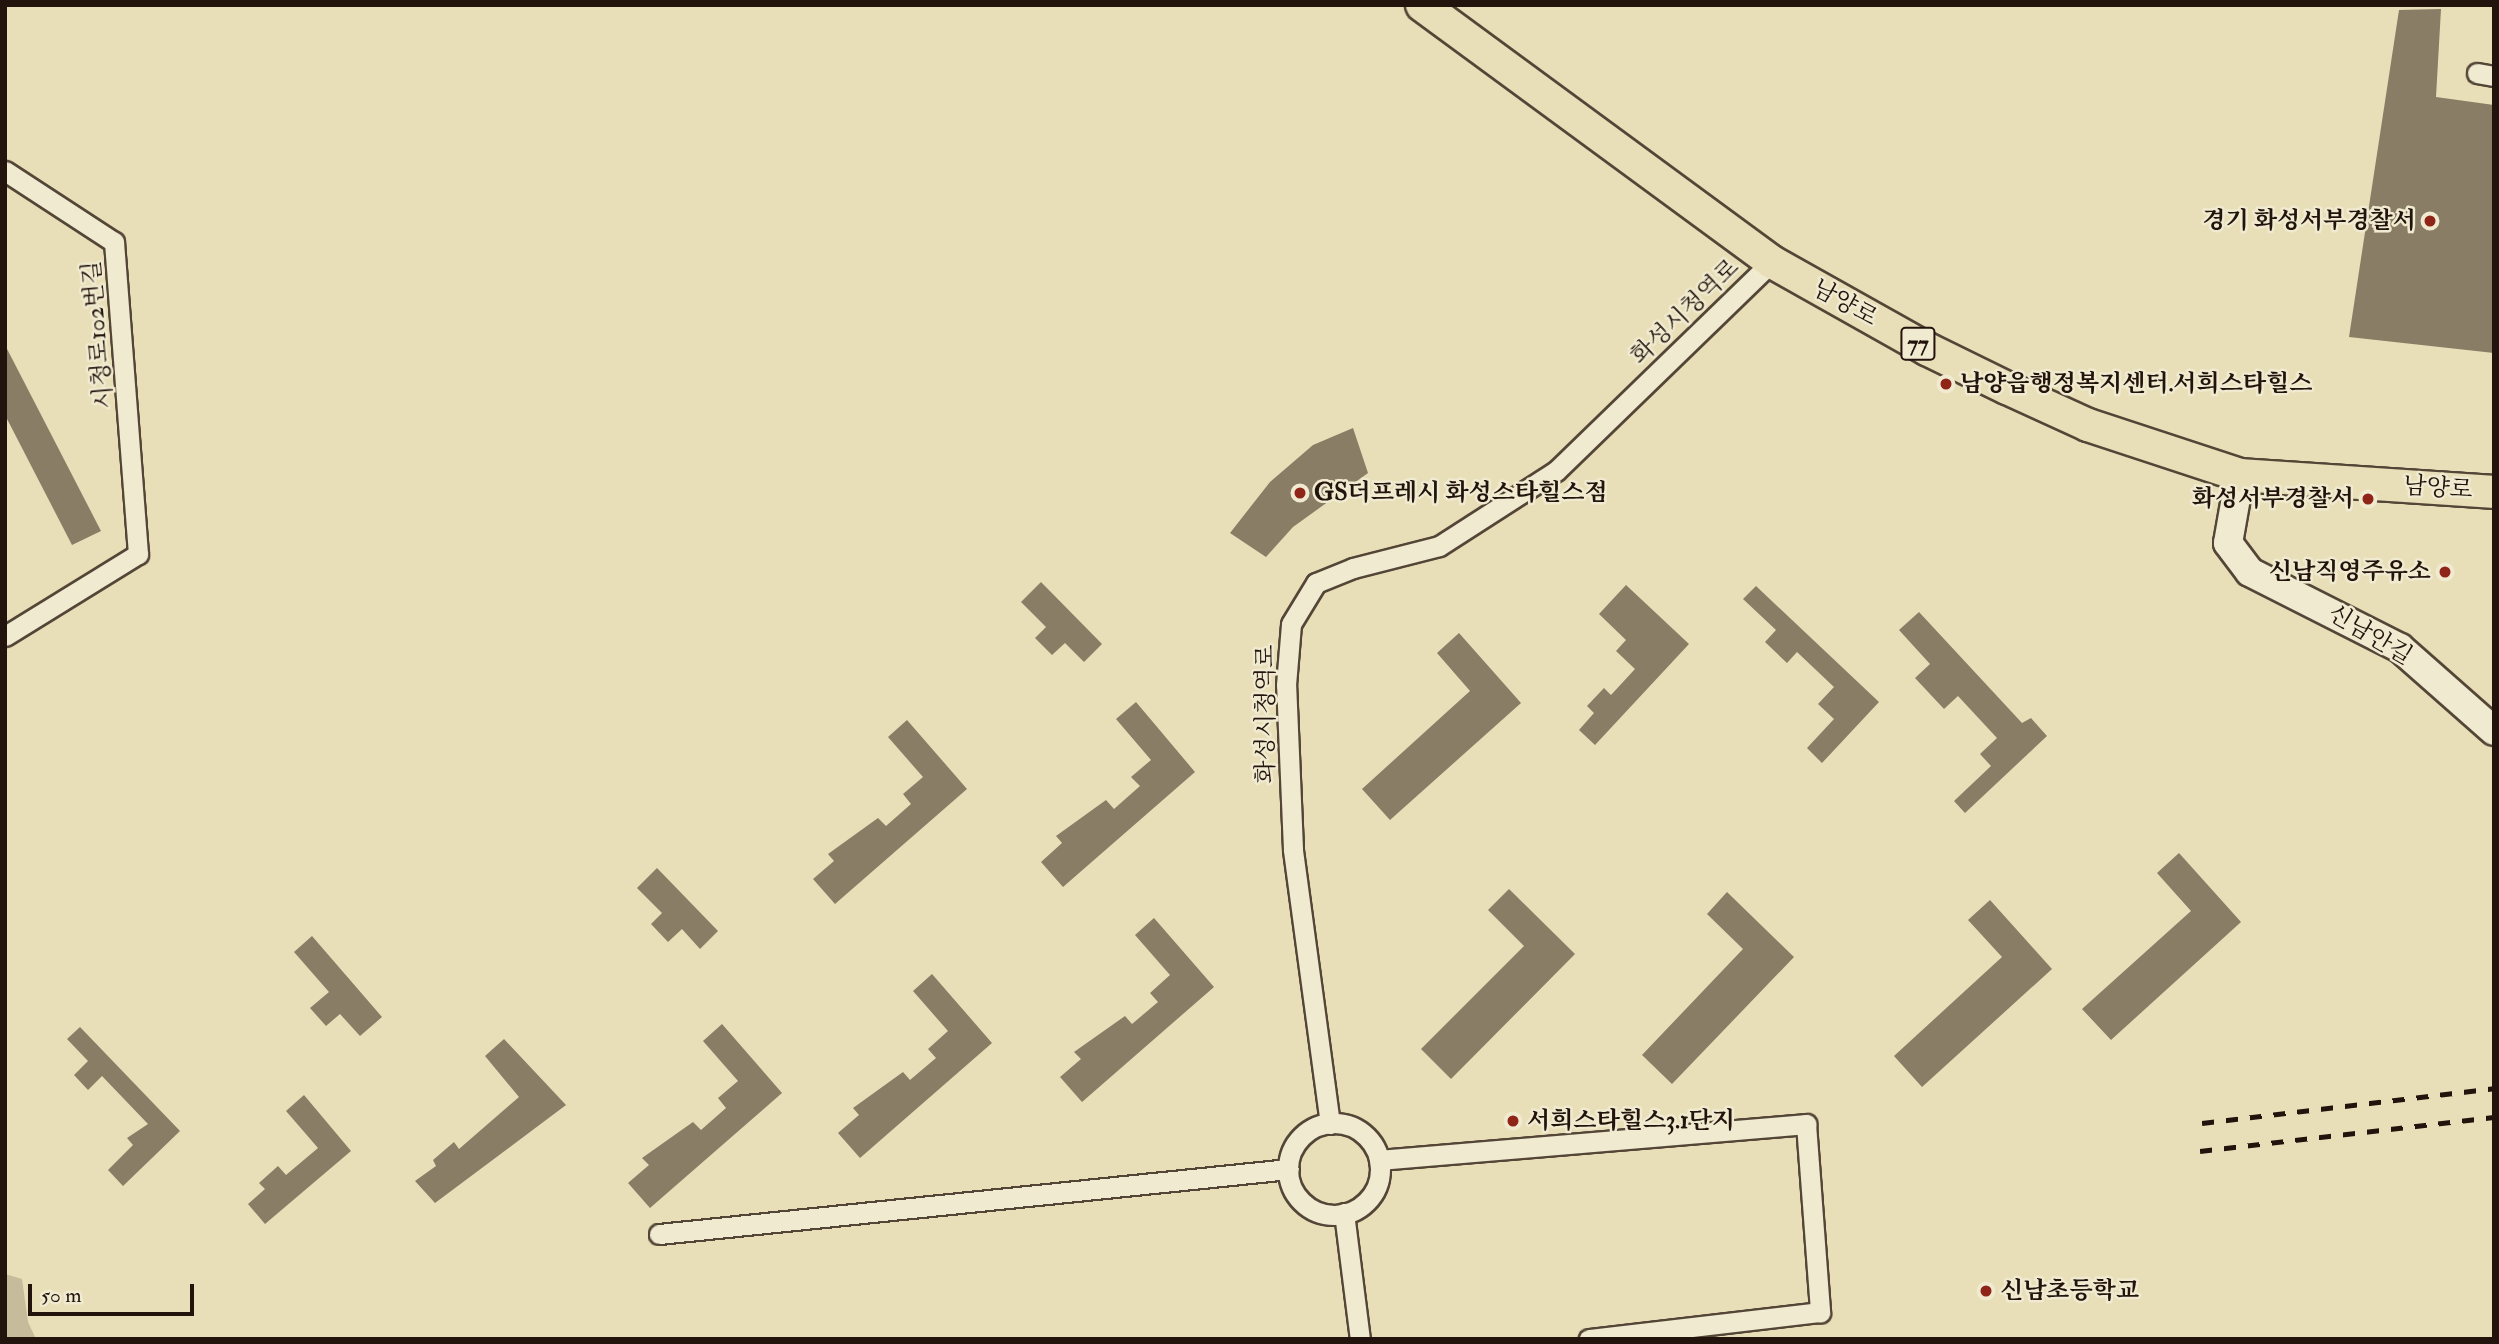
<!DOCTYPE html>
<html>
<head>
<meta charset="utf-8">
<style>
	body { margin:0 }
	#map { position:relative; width:2499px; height:1344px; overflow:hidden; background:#e8deb7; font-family:"IM FELL Double Pica","Noto Serif KR",serif }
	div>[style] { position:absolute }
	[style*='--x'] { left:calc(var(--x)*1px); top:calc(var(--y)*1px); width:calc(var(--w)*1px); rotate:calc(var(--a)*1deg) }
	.green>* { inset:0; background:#c6bb9a }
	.building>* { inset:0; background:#897d65 }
	.roads { filter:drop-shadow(2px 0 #544637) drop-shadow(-2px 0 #544637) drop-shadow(0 2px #544637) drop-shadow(0 -2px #544637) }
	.street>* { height:19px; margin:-9.5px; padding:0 9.5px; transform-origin:9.5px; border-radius:9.5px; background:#f0ead0 }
	.street>.ring { margin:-9.5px; padding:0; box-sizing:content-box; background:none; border:19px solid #f0ead0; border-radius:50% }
	.secondary>* { height:28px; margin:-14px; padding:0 14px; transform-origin:14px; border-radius:14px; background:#f0ead0 }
	.primary>* { height:32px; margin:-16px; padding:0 16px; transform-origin:16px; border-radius:16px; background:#e8deb7 }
	.rail>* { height:5px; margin-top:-2.5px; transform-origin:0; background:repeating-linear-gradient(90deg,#22130c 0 12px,transparent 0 24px) }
	.dots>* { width:19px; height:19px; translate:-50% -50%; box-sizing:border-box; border:4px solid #f0ead0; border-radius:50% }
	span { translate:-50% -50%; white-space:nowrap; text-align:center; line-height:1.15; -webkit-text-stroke:5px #f0ead0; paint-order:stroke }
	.shield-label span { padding:2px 5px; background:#f0ead0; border:2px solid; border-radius:5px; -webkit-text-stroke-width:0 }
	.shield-label { font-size:23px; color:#22130c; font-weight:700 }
	.poi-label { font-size:24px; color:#22130c; font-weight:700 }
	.right { translate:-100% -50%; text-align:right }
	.left { translate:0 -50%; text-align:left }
	.street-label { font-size:24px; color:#22130c }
	.frame { position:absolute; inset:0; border:7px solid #22130c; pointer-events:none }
	.scale { position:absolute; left:28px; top:1284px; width:166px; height:32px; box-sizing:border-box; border:4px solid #22130c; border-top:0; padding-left:9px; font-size:21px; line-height:24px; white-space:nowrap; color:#22130c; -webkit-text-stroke:5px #f0ead0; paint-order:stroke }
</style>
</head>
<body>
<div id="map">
	<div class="green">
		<div style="clip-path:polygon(5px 1274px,22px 1279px,28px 1322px,36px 1339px,5px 1339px)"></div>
	</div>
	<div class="building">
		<div style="clip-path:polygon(2441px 9px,2436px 97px,2494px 105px,2494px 353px,2349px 337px,2399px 10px)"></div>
		<div style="clip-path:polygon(5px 345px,101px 531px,72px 545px,5px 415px)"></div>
		<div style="clip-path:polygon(1353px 428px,1368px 473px,1293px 527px,1266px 557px,1230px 533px,1270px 482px,1313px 445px)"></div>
		<div style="clip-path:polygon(1041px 582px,1102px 644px,1084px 662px,1065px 643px,1052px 655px,1035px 638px,1046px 627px,1021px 602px)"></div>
		<div style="clip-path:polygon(1626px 585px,1689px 644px,1595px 745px,1579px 730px,1594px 713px,1587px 706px,1604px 688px,1611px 695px,1635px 669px,1616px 651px,1626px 640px,1599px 614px)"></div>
		<div style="clip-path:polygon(1756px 586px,1879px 702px,1822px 763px,1807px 748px,1834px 719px,1818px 704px,1834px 687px,1797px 652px,1787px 663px,1765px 642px,1776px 630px,1743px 599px)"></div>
		<div style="clip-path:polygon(1919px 612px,2022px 723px,2031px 718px,2047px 736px,1965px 813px,1954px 801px,1991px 766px,1980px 754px,1997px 738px,1958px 696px,1944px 709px,1915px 678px,1930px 664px,1899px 630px)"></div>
		<div style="clip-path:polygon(1459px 633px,1521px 703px,1390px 820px,1362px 789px,1470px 691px,1437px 653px)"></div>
		<div style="clip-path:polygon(1136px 702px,1195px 772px,1063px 887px,1041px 862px,1062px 843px,1056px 836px,1106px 800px,1114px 809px,1140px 786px,1131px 777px,1151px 760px,1116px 719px)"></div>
		<div style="clip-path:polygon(907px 720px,967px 789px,835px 904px,813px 879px,834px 861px,828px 854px,878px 818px,886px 826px,911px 804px,903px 794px,923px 777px,888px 737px)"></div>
		<div style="clip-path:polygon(2179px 853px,2241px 922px,2111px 1040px,2082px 1009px,2191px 911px,2157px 873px)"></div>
		<div style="clip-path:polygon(657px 868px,718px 931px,700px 949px,682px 929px,668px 942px,651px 924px,662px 913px,637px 888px)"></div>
		<div style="clip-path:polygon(1509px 889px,1575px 954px,1451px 1079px,1421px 1049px,1524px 946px,1488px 910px)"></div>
		<div style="clip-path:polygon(1727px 892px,1794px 957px,1672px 1084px,1642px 1055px,1743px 949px,1707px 914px)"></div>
		<div style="clip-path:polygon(1990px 900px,2052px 969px,1922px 1087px,1894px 1056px,2002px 957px,1968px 920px)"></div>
		<div style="clip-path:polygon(1154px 918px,1214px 987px,1082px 1102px,1060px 1077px,1081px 1059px,1074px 1052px,1125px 1016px,1132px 1024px,1158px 1002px,1150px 993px,1170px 975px,1135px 935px)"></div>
		<div style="clip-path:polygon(312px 936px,382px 1017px,360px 1036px,340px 1014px,326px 1026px,310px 1008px,329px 992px,294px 952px)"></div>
		<div style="clip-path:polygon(932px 974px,992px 1043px,860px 1158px,838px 1133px,859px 1115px,853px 1108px,903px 1072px,910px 1080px,936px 1058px,928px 1049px,948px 1031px,913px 991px)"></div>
		<div style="clip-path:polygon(722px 1024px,782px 1093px,650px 1208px,628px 1183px,649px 1165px,642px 1158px,693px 1122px,701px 1130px,726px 1108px,718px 1098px,738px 1081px,703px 1041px)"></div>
		<div style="clip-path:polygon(80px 1027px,180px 1131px,123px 1186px,108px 1170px,133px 1145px,127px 1138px,148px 1124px,102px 1076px,88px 1090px,74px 1075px,88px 1061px,67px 1039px)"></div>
		<div style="clip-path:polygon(504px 1039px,566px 1105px,435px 1203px,415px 1181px,436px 1166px,433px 1160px,454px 1142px,459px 1149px,519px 1097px,485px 1056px)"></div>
		<div style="clip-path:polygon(304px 1095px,351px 1151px,265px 1224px,248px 1204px,265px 1189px,259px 1183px,278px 1166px,286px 1175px,318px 1148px,286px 1111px)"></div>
	</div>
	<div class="roads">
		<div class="street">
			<div style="--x:2477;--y:73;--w:17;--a:10"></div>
			<div style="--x:5;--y:171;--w:130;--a:33.1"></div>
			<div style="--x:114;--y:242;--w:313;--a:85.6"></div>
			<div style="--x:138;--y:554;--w:156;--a:148.3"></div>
			<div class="ring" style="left:1288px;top:1123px;width:73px;height:73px"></div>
			<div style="--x:1330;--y:1124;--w:277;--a:-97.7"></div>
			<div style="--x:1293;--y:849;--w:164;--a:-92.4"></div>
			<div style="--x:1286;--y:685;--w:61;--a:-85.3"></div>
			<div style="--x:1291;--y:624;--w:48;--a:-58.6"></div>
			<div style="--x:1316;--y:583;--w:40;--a:-22"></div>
			<div style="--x:1353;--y:568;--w:89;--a:-14.3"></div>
			<div style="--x:1439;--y:546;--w:139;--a:-32.7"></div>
			<div style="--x:1556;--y:471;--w:301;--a:-44.1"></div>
			<div style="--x:1379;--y:1160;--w:429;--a:-4.8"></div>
			<div style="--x:1806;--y:1124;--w:189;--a:85.7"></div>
			<div style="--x:1820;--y:1312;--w:233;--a:173.3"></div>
			<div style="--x:1344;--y:1213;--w:127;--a:82.8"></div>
			<div style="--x:659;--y:1234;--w:633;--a:-5.89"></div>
		</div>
		<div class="secondary">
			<div style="--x:2240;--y:475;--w:69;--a:100"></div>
			<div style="--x:2228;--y:543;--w:36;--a:53"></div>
			<div style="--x:2250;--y:572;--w:168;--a:26.9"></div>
			<div style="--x:2400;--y:648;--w:125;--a:41.4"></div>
		</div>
		<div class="primary">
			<div style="--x:1422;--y:5;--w:434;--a:36.3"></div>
			<div style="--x:1772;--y:262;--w:178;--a:29.3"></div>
			<div style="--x:1927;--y:349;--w:89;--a:26"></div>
			<div style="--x:2007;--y:388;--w:89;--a:24.6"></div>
			<div style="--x:2088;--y:425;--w:160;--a:18.2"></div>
			<div style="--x:2240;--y:475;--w:255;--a:3.8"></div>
		</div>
	</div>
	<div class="rail">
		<div style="--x:2202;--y:1123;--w:294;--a:-6.8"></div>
		<div style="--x:2200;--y:1151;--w:296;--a:-6.6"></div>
	</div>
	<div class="dots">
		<div style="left:2430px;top:221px;background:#8f2418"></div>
		<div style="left:1946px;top:384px;background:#8f2418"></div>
		<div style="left:1300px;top:493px;background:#8f2418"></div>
		<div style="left:2368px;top:499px;background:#8f2418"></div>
		<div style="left:2445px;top:572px;background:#8f2418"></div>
		<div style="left:1513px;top:1121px;background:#8f2418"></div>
		<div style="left:1986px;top:1291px;background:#8f2418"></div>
	</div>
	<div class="shield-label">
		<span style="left:1918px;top:344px">77</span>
	</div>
	<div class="poi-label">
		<span class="right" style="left:2416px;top:221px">경기 화성서부경찰서</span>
		<span class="left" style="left:1960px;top:384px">남양읍행정복지센터.서희스타힐스</span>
		<span class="left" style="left:1314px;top:493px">GS더프레시 화성스타힐스점</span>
		<span class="right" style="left:2354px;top:499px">화성서부경찰서</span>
		<span class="right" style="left:2431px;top:572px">신남직영주유소</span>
		<span class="left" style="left:1527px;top:1121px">서희스타힐스3.1단지</span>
		<span class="left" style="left:2000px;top:1291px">신남초등학교</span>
	</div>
	<div class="street-label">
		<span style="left:1845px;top:303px;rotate:29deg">남양로</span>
		<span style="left:1685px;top:312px;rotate:-44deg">화성시청역로</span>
		<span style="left:98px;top:335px;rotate:-95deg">시청로102번길</span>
		<span style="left:2438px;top:488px;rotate:4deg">남양로</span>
		<span style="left:2370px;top:635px;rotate:31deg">신남안길</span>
		<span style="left:1266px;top:714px;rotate:-90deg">화성시청역로</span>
	</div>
	<div class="frame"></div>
	<div class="scale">50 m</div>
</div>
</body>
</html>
